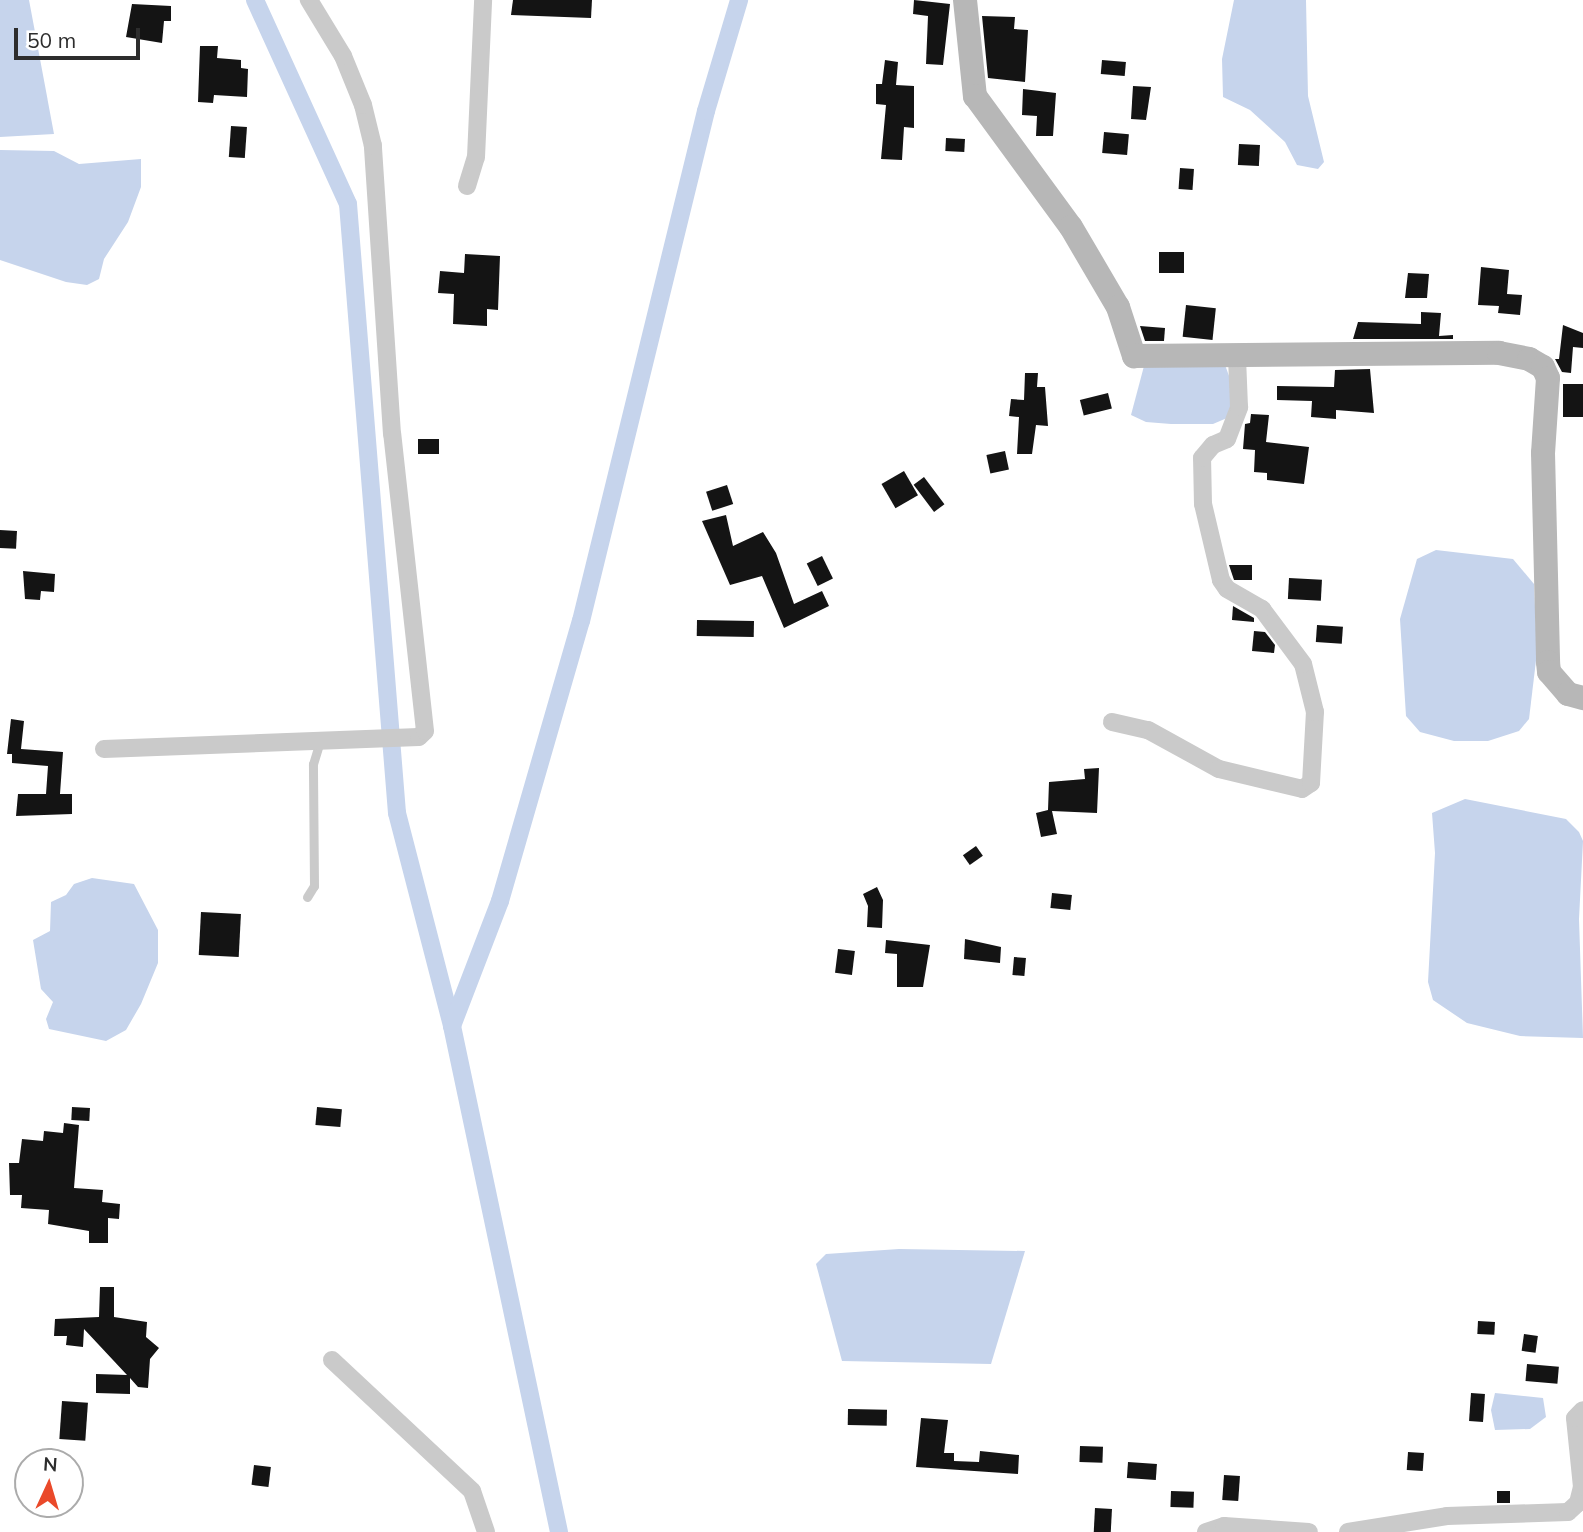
<!DOCTYPE html>
<html>
<head>
<meta charset="utf-8">
<style>
	body { margin:0 }
	#map { position:relative; width:1583px; height:1532px; overflow:hidden; background:#fff; font-family:Mulish,sans-serif }
	div>[style] { position:absolute }
	[style*='--x'] { left:calc(var(--x)*1px); top:calc(var(--y)*1px); width:calc(var(--w)*1px); rotate:calc(var(--a)*1deg) }
	.water>* { inset:0; background:#c6d4ec }
	.canal>* { height:18px; margin:-9px; padding:0 9px; transform-origin:9px; border-radius:9px; background:#c6d4ec }
	.building>* { inset:0; background:#141414; transform-origin:0 0 }
	.lane>* { height:9px; margin:-4.5px; padding:0 4.5px; transform-origin:4.5px; border-radius:4.5px; background:#cacaca }
	.street>* { height:18px; margin:-9px; padding:0 9px; transform-origin:9px; border-radius:9px; background:#cacaca }
	.secondary>* { height:24px; margin:-12px; padding:0 12px; transform-origin:12px; border-radius:12px; background:#b7b7b7 }
	span { translate:-50% -50%; white-space:nowrap; text-align:center; line-height:1.15; -webkit-text-stroke:7px #fff; paint-order:stroke }
	.north { position:absolute; left:14px; top:1448px; width:70px; height:70px; box-sizing:border-box; background:#fff; border:2px solid #ababab; border-radius:50%; rotate:4deg; font-size:19px; font-weight:700; line-height:28px; text-align:center; color:#2d2d2d }
	.north::after { content:''; display:block; margin:auto; width:24px; height:32px; background:#ea492a; clip-path:polygon(50% 0,100% 100%,50% 72%,0 100%) }
	.scale { position:absolute; left:14px; top:28px; width:126px; height:32px; box-sizing:border-box; border:4px solid #2d2d2d; border-top:0; padding-left:9px; font-size:21px; line-height:24px; white-space:nowrap; color:#2d2d2d; -webkit-text-stroke:5px #fff; paint-order:stroke }
</style>
</head>
<body>
<div id="map">
	<div class="water">
		<div style="clip-path:polygon(0 0,29px 0,54px 134px,0 137px)"></div>
		<div style="clip-path:polygon(1234px 0,1306px 0,1308px 96px,1324px 162px,1318px 169px,1297px 165px,1285px 142px,1250px 110px,1223px 97px,1222px 59px)"></div>
		<div style="clip-path:polygon(0 150px,54px 151px,79px 164px,141px 159px,141px 187px,128px 222px,104px 259px,99px 279px,87px 285px,66px 282px,0 260px)"></div>
		<div style="clip-path:polygon(1225px 365px,1235px 392px,1227px 418px,1213px 424px,1171px 424px,1146px 422px,1131px 415px,1144px 366px)"></div>
		<div style="clip-path:polygon(1436px 550px,1513px 559px,1534px 584px,1537px 652px,1529px 719px,1519px 731px,1488px 741px,1454px 741px,1420px 732px,1406px 716px,1400px 619px,1417px 559px)"></div>
		<div style="clip-path:polygon(1465px 799px,1566px 819px,1579px 832px,1583px 841px,1579px 919px,1583px 1038px,1520px 1036px,1467px 1023px,1433px 1000px,1428px 982px,1435px 853px,1432px 813px)"></div>
		<div style="clip-path:polygon(92px 878px,134px 884px,158px 930px,158px 963px,141px 1004px,126px 1030px,106px 1041px,49px 1029px,46px 1019px,53px 1002px,41px 989px,33px 940px,50px 931px,51px 902px,66px 895px,74px 884px)"></div>
		<div style="clip-path:polygon(899px 1249px,1025px 1251px,991px 1364px,842px 1361px,816px 1264px,826px 1254px)"></div>
		<div style="clip-path:polygon(1495px 1393px,1543px 1398px,1546px 1417px,1530px 1429px,1495px 1430px,1491px 1410px)"></div>
	</div>
	<div class="canal">
		<div style="--x:255;--y:0;--w:224;--a:65.5"></div>
		<div style="--x:348;--y:204;--w:611;--a:85.4"></div>
		<div style="--x:397;--y:813;--w:220;--a:75.5"></div>
		<div style="--x:559;--y:1532;--w:517;--a:-101.94"></div>
		<div style="--x:452;--y:1026;--w:134;--a:-69"></div>
		<div style="--x:500;--y:901;--w:291;--a:-73.9"></div>
		<div style="--x:581;--y:621;--w:525;--a:-76.23"></div>
		<div style="--x:706;--y:111;--w:116;--a:-73.4"></div>
	</div>
	<div class="building">
		<div style="clip-path:polygon(513px 0,592px 0,591px 18px,511px 15px)"></div>
		<div style="clip-path:polygon(914px 0,950px 4px,943px 65px,926px 64px,928px 16px,913px 14px)"></div>
		<div style="clip-path:polygon(132px 4px,171px 6px,171px 21px,164px 21px,162px 43px,126px 37px)"></div>
		<div style="clip-path:polygon(982px 16px,1015px 17px,1014px 29px,1028px 30px,1025px 82px,988px 78px)"></div>
		<div style="clip-path:polygon(200px 46px,218px 46px,217px 58px,241px 60px,241px 68px,248px 69px,247px 97px,214px 95px,213px 103px,198px 102px)"></div>
		<div style="clip-path:polygon(885px 60px,898px 62px,896px 85px,914px 86px,914px 128px,904px 127px,902px 160px,881px 159px,886px 105px,876px 104px,876px 84px,882px 84px)"></div>
		<div style="left:1102px;top:60px;width:24px;height:14px;rotate:5deg"></div>
		<div style="clip-path:polygon(1133px 86px,1151px 87px,1146px 120px,1131px 119px)"></div>
		<div style="clip-path:polygon(1023px 89px,1056px 93px,1053px 136px,1036px 136px,1037px 116px,1022px 115px)"></div>
		<div style="left:231px;top:126px;width:16px;height:31px;rotate:4deg"></div>
		<div style="left:1104px;top:132px;width:25px;height:21px;rotate:5deg"></div>
		<div style="left:946px;top:138px;width:19px;height:13px;rotate:3deg"></div>
		<div style="left:1239px;top:144px;width:21px;height:21px;rotate:3deg"></div>
		<div style="left:1180px;top:168px;width:14px;height:21px;rotate:4deg"></div>
		<div style="left:1159px;top:252px;width:25px;height:21px"></div>
		<div style="clip-path:polygon(465px 254px,500px 256px,498px 310px,487px 309px,487px 326px,453px 324px,454px 294px,438px 293px,440px 271px,464px 273px)"></div>
		<div style="clip-path:polygon(1481px 267px,1509px 270px,1507px 294px,1522px 295px,1520px 315px,1498px 313px,1499px 306px,1478px 305px)"></div>
		<div style="clip-path:polygon(1408px 273px,1429px 274px,1427px 298px,1405px 298px)"></div>
		<div style="left:1186px;top:305px;width:30px;height:32px;rotate:6deg"></div>
		<div style="clip-path:polygon(1421px 312px,1441px 313px,1439px 336px,1453px 335px,1453px 339px,1353px 339px,1358px 322px,1421px 324px)"></div>
		<div style="clip-path:polygon(1563px 325px,1583px 333px,1583px 348px,1573px 347px,1571px 373px,1562px 372px,1555px 359px,1559px 359px)"></div>
		<div style="clip-path:polygon(1140px 326px,1165px 328px,1164px 341px,1145px 341px)"></div>
		<div style="clip-path:polygon(1370px 369px,1374px 413px,1336px 410px,1336px 419px,1311px 417px,1312px 401px,1277px 400px,1277px 386px,1334px 387px,1335px 370px)"></div>
		<div style="clip-path:polygon(1025px 373px,1038px 373px,1037px 387px,1045px 387px,1048px 426px,1036px 425px,1032px 454px,1017px 454px,1019px 417px,1009px 416px,1011px 399px,1024px 400px)"></div>
		<div style="left:1563px;top:384px;width:20px;height:33px"></div>
		<div style="left:1108px;top:393px;width:16px;height:29px;rotate:76deg"></div>
		<div style="clip-path:polygon(1251px 414px,1269px 415px,1266px 442px,1309px 447px,1304px 484px,1267px 480px,1267px 473px,1254px 472px,1255px 450px,1243px 449px,1245px 424px,1250px 423px)"></div>
		<div style="left:418px;top:439px;width:21px;height:15px"></div>
		<div style="left:1005px;top:451px;width:19px;height:19px;rotate:78deg"></div>
		<div style="left:904px;top:471px;width:28px;height:26px;rotate:60deg"></div>
		<div style="left:924px;top:477px;width:34px;height:13px;rotate:53deg"></div>
		<div style="left:727px;top:485px;width:20px;height:22px;rotate:72deg"></div>
		<div style="clip-path:polygon(726px 515px,733px 546px,763px 532px,776px 553px,794px 604px,822px 591px,829px 606px,784px 628px,762px 576px,730px 585px,702px 521px)"></div>
		<div style="left:0;top:530px;width:17px;height:18px;rotate:3deg"></div>
		<div style="left:822px;top:556px;width:25px;height:17px;rotate:64deg"></div>
		<div style="clip-path:polygon(1229px 565px,1252px 565px,1252px 580px,1234px 580px)"></div>
		<div style="clip-path:polygon(23px 571px,55px 574px,54px 592px,41px 591px,40px 600px,25px 599px)"></div>
		<div style="left:1289px;top:578px;width:33px;height:21px;rotate:3deg"></div>
		<div style="clip-path:polygon(1233px 606px,1254px 618px,1254px 622px,1232px 620px)"></div>
		<div style="left:697px;top:620px;width:57px;height:16px;rotate:1deg"></div>
		<div style="left:1317px;top:625px;width:26px;height:17px;rotate:4deg"></div>
		<div style="clip-path:polygon(1254px 631px,1265px 632px,1275px 645px,1274px 653px,1252px 651px)"></div>
		<div style="clip-path:polygon(11px 719px,24px 721px,21px 749px,63px 752px,60px 794px,72px 794px,72px 814px,16px 816px,18px 794px,46px 794px,48px 766px,12px 763px,12px 754px,7px 754px)"></div>
		<div style="clip-path:polygon(1099px 768px,1097px 813px,1052px 811px,1057px 834px,1041px 837px,1036px 813px,1048px 810px,1049px 782px,1085px 779px,1084px 769px)"></div>
		<div style="left:976px;top:846px;width:12px;height:16px;rotate:55deg"></div>
		<div style="clip-path:polygon(877px 887px,883px 900px,882px 928px,867px 927px,868px 906px,863px 894px)"></div>
		<div style="left:1052px;top:893px;width:20px;height:15px;rotate:6deg"></div>
		<div style="left:201px;top:912px;width:40px;height:43px;rotate:3deg"></div>
		<div style="clip-path:polygon(965px 939px,1001px 947px,1000px 963px,964px 959px)"></div>
		<div style="clip-path:polygon(886px 940px,930px 945px,923px 987px,897px 987px,897px 954px,885px 953px)"></div>
		<div style="left:838px;top:949px;width:17px;height:24px;rotate:7deg"></div>
		<div style="left:1014px;top:957px;width:12px;height:18px;rotate:5deg"></div>
		<div style="left:72px;top:1107px;width:18px;height:13px;rotate:3deg"></div>
		<div style="left:317px;top:1107px;width:25px;height:18px;rotate:5deg"></div>
		<div style="clip-path:polygon(64px 1123px,79px 1125px,74px 1188px,103px 1190px,102px 1202px,120px 1204px,119px 1219px,108px 1218px,108px 1243px,89px 1243px,89px 1231px,48px 1224px,49px 1210px,21px 1208px,22px 1195px,10px 1195px,9px 1163px,19px 1163px,22px 1139px,43px 1141px,44px 1131px,63px 1133px)"></div>
		<div style="clip-path:polygon(100px 1287px,114px 1287px,114px 1317px,147px 1322px,146px 1337px,159px 1348px,150px 1359px,148px 1388px,138px 1387px,130px 1378px,130px 1394px,96px 1393px,96px 1374px,127px 1375px,84px 1329px,83px 1347px,66px 1345px,67px 1336px,54px 1336px,55px 1319px,99px 1317px)"></div>
		<div style="left:1478px;top:1321px;width:17px;height:13px;rotate:3deg"></div>
		<div style="left:1524px;top:1334px;width:14px;height:17px;rotate:8deg"></div>
		<div style="left:1527px;top:1364px;width:32px;height:17px;rotate:5deg"></div>
		<div style="left:1471px;top:1393px;width:14px;height:28px;rotate:4deg"></div>
		<div style="left:62px;top:1401px;width:26px;height:38px;rotate:4deg"></div>
		<div style="left:848px;top:1409px;width:39px;height:16px;rotate:1deg"></div>
		<div style="clip-path:polygon(921px 1418px,948px 1420px,944px 1453px,954px 1453px,954px 1461px,979px 1462px,980px 1451px,1019px 1455px,1018px 1474px,916px 1467px)"></div>
		<div style="left:1080px;top:1446px;width:23px;height:16px;rotate:2deg"></div>
		<div style="left:1408px;top:1452px;width:16px;height:18px;rotate:4deg"></div>
		<div style="left:1128px;top:1462px;width:29px;height:16px;rotate:4deg"></div>
		<div style="left:254px;top:1465px;width:17px;height:20px;rotate:7deg"></div>
		<div style="left:1224px;top:1475px;width:16px;height:25px;rotate:4deg"></div>
		<div style="left:1171px;top:1491px;width:23px;height:16px;rotate:2deg"></div>
		<div style="left:1497px;top:1491px;width:13px;height:12px"></div>
		<div style="left:1095px;top:1508px;width:17px;height:24px;rotate:3deg"></div>
	</div>
	<div class="lane">
		<div style="--x:307;--y:897;--w:13;--a:-58"></div>
		<div style="--x:314;--y:886;--w:122;--a:-90.5"></div>
		<div style="--x:313;--y:764;--w:24;--a:-73"></div>
	</div>
	<div class="street">
		<div style="--x:467;--y:186;--w:30;--a:-73"></div>
		<div style="--x:476;--y:157;--w:157;--a:-87.4"></div>
		<div style="--x:1112;--y:722;--w:37;--a:13"></div>
		<div style="--x:1148;--y:730;--w:81;--a:28.8"></div>
		<div style="--x:1219;--y:769;--w:85;--a:13.5"></div>
		<div style="--x:1302;--y:789;--w:11;--a:-34"></div>
		<div style="--x:1311;--y:783;--w:71;--a:-86.8"></div>
		<div style="--x:1315;--y:712;--w:49;--a:-104"></div>
		<div style="--x:1303;--y:664;--w:69;--a:-126.7"></div>
		<div style="--x:1262;--y:609;--w:40;--a:-150.3"></div>
		<div style="--x:1227;--y:589;--w:11;--a:-124"></div>
		<div style="--x:1221;--y:580;--w:78;--a:-103.3"></div>
		<div style="--x:1203;--y:504;--w:46;--a:-91.2"></div>
		<div style="--x:1202;--y:458;--w:17;--a:-50"></div>
		<div style="--x:1213;--y:445;--w:15;--a:-23"></div>
		<div style="--x:1227;--y:439;--w:34;--a:-69"></div>
		<div style="--x:1239;--y:407;--w:50;--a:-92.3"></div>
		<div style="--x:104;--y:749;--w:315;--a:-2.2"></div>
		<div style="--x:419;--y:737;--w:8;--a:-45"></div>
		<div style="--x:425;--y:731;--w:299;--a:-96.3"></div>
		<div style="--x:392;--y:434;--w:289;--a:-93.8"></div>
		<div style="--x:373;--y:146;--w:42;--a:-103.7"></div>
		<div style="--x:363;--y:105;--w:53;--a:-112.2"></div>
		<div style="--x:343;--y:56;--w:66;--a:-121.3"></div>
		<div style="--x:332;--y:1360;--w:192;--a:43.1"></div>
		<div style="--x:472;--y:1491;--w:43;--a:71.1"></div>
		<div style="--x:1206;--y:1532;--w:19;--a:-18"></div>
		<div style="--x:1224;--y:1526;--w:85;--a:4"></div>
		<div style="--x:1348;--y:1532;--w:100;--a:-9.2"></div>
		<div style="--x:1447;--y:1516;--w:121;--a:-1.9"></div>
		<div style="--x:1568;--y:1512;--w:13;--a:-42"></div>
		<div style="--x:1578;--y:1503;--w:16;--a:-76"></div>
		<div style="--x:1582;--y:1487;--w:69;--a:-95.8"></div>
		<div style="--x:1575;--y:1418;--w:11;--a:-45"></div>
	</div>
	<div class="secondary">
		<div style="--x:965;--y:0;--w:97;--a:84.1"></div>
		<div style="--x:975;--y:96;--w:162;--a:53.8"></div>
		<div style="--x:1071;--y:227;--w:93;--a:59.6"></div>
		<div style="--x:1118;--y:307;--w:52;--a:71.9"></div>
		<div style="--x:1134;--y:356;--w:365;--a:-0.5"></div>
		<div style="--x:1499;--y:353;--w:31;--a:11"></div>
		<div style="--x:1529;--y:359;--w:16;--a:30"></div>
		<div style="--x:1543;--y:367;--w:12;--a:66"></div>
		<div style="--x:1548;--y:378;--w:75;--a:93.8"></div>
		<div style="--x:1543;--y:453;--w:209;--a:88.6"></div>
		<div style="--x:1548;--y:662;--w:10;--a:84"></div>
		<div style="--x:1549;--y:672;--w:29;--a:49"></div>
		<div style="--x:1568;--y:694;--w:16;--a:15"></div>
	</div>
	<div class="north">N</div>
	<div class="scale">50 m</div>
</div>
</body>
</html>
